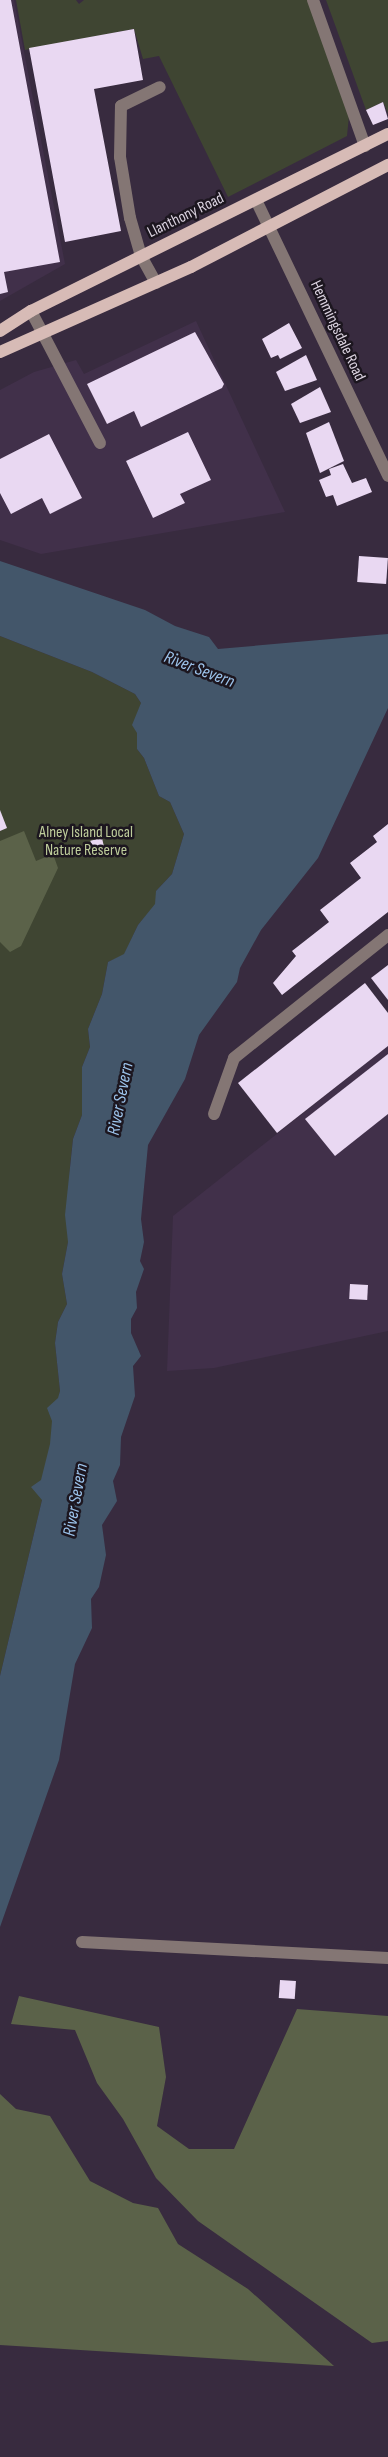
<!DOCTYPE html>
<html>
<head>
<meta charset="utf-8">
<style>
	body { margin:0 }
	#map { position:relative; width:388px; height:2457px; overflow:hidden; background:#382b3f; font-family:"Sofia Sans Condensed",sans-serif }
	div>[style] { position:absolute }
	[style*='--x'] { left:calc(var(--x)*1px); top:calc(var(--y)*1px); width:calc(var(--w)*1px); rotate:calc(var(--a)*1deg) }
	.built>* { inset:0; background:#41304a }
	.green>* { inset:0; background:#3f4532 }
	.forest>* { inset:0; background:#5b6249 }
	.water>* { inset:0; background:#43566a }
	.building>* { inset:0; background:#e9d8f2; transform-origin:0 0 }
	.minor>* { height:12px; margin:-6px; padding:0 6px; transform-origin:6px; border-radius:6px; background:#847674 }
	.major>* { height:12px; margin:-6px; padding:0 6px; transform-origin:6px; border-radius:6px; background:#d7bbb6 }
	span { translate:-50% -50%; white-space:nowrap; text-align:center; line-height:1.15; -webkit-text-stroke:5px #1c161f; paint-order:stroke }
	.street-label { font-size:16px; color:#dbd3e0 }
	.park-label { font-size:16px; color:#becd9b }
	.water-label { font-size:18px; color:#9cc3eb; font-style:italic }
</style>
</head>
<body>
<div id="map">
	<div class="built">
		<div style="clip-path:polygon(0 0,14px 0,65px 264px,0 301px)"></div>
		<div style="clip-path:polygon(196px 321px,285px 512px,41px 554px,0 540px,0 390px,34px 372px,76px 360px,84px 374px)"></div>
		<div style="clip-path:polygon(388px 1046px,388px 1331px,214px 1368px,167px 1371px,173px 1216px)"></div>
	</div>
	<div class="green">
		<div style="clip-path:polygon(16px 0,76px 0,79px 4px,84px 0,310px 0,349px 116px,347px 136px,228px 197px,159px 56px,143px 59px,134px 29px,25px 50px)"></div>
		<div style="clip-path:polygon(326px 0,388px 0,388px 113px,383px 102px,366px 110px)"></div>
		<div style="clip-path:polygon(0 636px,92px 672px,135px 694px,141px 703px,137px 749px,144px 758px,159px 796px,170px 802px,184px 834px,172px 874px,156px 891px,156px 904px,138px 925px,124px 955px,108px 962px,102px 994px,88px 1029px,90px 1047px,82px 1067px,82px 1115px,73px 1139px,70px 1166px,68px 1242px,62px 1274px,67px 1304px,58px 1322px,55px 1343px,60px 1391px,42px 1500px,0 1676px)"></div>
	</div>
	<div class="forest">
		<div style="clip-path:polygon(24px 831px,36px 861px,53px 854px,58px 868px,21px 946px,10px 952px,0 942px,0 841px)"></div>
		<div style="clip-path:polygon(19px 1996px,159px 2027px,166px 2077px,157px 2126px,189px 2149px,234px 2149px,297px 2009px,388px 2016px,388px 2341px,372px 2343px,198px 2221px,156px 2178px,123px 2119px,97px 2083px,75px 2030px,11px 2024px)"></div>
		<div style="clip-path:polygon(0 2094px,16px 2109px,50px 2116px,90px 2181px,133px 2203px,158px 2208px,178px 2244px,248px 2289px,334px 2366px,0 2345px)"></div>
	</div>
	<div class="water">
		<div style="clip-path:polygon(0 561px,145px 610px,175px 626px,209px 637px,218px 649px,388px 634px,388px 708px,318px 858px,261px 930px,240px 968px,237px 982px,199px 1035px,185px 1079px,148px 1145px,141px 1219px,144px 1242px,140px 1261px,144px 1269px,136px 1292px,137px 1308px,131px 1319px,131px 1333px,141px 1356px,133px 1366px,135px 1396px,121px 1437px,120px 1465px,113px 1481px,117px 1501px,102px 1525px,106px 1555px,99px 1587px,91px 1599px,92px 1628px,75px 1664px,59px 1760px,0 1927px,0 1676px,42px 1500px,31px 1487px,41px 1480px,50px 1444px,52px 1421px,47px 1408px,58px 1398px,60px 1391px,55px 1343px,58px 1322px,67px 1304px,62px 1274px,68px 1242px,65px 1215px,73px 1139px,82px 1115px,82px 1067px,90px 1047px,88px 1029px,102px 994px,108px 962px,124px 954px,138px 925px,155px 904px,156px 891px,172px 874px,184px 834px,170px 802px,159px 796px,144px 758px,137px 749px,137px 733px,132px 725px,141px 703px,135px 694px,92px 672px,0 636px)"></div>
	</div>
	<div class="building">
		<div style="clip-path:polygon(0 0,11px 0,60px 262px,4px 272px,8px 292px,0 294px)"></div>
		<div style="clip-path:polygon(134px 29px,143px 80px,94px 89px,121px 231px,65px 242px,29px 48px)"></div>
		<div style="clip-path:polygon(383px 102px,388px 119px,373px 125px,366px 110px)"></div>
		<div style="clip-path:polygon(289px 323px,302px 348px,280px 359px,278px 355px,271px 358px,262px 339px)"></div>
		<div style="clip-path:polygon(195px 332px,224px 384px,222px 388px,141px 427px,134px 411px,107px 424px,87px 384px)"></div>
		<div style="clip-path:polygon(306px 355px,317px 380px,285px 391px,276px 372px)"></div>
		<div style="clip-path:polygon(320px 387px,331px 412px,300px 423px,291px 404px)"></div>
		<div style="clip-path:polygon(329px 422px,344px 461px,320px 473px,306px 433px)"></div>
		<div style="clip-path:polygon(188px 432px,211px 480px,180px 494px,185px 503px,153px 518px,126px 461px)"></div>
		<div style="clip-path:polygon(49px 434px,82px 498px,50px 514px,42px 498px,11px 514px,0 493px,0 459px)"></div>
		<div style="clip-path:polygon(343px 464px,352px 483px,366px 478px,372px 492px,337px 506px,333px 495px,326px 497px,319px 480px,331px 475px,329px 469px)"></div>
		<div style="left:359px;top:556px;width:29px;height:26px;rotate:4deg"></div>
		<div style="clip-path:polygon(0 810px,7px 828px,0 831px)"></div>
		<div style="clip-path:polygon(388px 824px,388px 912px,282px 995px,273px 983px,296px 956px,292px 951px,329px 922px,320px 910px,361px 878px,350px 863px,377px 842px,373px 836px)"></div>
		<div style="left:102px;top:838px;width:9px;height:12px;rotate:77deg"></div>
		<div style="clip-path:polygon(388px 965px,388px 1000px,371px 978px)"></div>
		<div style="clip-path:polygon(365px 983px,388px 1013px,388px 1046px,277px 1133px,238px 1083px)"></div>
		<div style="clip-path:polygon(388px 1054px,388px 1114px,335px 1156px,305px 1119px)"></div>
		<div style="left:350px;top:1284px;width:18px;height:15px;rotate:3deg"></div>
		<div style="left:280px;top:1980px;width:16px;height:18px;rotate:4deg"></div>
	</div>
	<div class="minor">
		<div style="--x:313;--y:0;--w:155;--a:70.4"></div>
		<div style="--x:256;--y:200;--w:306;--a:64.4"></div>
		<div style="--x:156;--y:283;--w:31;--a:-119"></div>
		<div style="--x:141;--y:256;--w:40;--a:-106"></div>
		<div style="--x:130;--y:218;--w:62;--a:-99.3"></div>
		<div style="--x:120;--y:157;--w:51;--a:-88.9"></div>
		<div style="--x:121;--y:106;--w:43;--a:-26"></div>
		<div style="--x:31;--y:311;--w:149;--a:62.4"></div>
		<div style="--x:214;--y:1114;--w:59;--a:-70.3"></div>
		<div style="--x:234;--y:1058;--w:197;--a:-38.6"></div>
		<div style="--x:82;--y:1942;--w:306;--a:3"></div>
	</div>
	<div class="major">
		<div style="--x:0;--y:331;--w:37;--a:-33"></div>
		<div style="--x:31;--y:311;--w:398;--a:-26.4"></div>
		<div style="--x:0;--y:352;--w:209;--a:-24"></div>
		<div style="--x:191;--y:267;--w:222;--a:-27.4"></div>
	</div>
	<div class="street-label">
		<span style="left:186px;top:216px;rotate:-26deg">Llanthony Road</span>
		<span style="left:337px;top:331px;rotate:65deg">Hemmingsdale Road</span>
	</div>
	<div class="park-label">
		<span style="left:86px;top:842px">Alney Island Local<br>Nature Reserve</span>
	</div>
	<div class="water-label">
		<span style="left:199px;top:670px;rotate:21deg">River Severn</span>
		<span style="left:121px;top:1099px;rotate:-79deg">River Severn</span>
		<span style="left:76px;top:1500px;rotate:-80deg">River Severn</span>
	</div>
</div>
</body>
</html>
